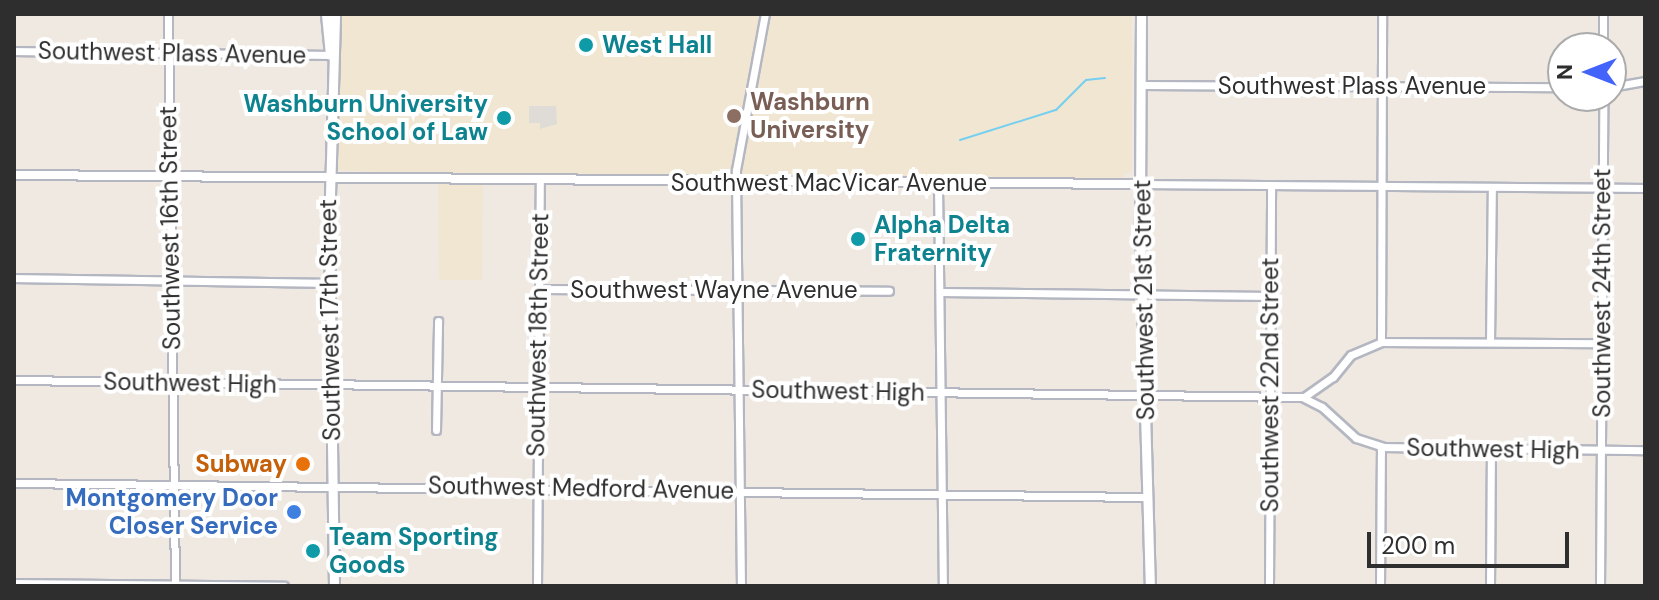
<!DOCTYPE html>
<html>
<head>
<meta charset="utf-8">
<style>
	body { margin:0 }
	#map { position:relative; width:1659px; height:600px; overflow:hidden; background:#efe9e1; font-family:"DM Sans",sans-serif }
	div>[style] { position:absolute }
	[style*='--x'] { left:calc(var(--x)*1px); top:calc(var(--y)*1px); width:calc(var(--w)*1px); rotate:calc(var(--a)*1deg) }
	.education>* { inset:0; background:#f0e6d1 }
	.plaza>* { inset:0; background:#dfdcd8 }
	.stream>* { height:2px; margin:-1px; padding:0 1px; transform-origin:1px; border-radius:1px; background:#75cff0 }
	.roads { filter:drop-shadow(2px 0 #b4b7c1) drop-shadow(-2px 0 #b4b7c1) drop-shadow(0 2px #b4b7c1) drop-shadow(0 -2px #b4b7c1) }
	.minor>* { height:7px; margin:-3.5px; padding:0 3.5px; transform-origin:3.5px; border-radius:3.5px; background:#fff }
	.tertiary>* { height:8px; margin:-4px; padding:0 4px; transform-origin:4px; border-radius:4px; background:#fff }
	.secondary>* { height:9px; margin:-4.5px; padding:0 4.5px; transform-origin:4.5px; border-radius:4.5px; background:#fff }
	.dots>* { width:22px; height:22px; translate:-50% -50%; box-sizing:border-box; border:4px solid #fff; border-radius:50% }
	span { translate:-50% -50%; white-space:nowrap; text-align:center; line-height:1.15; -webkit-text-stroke:8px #fff; paint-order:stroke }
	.culture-label { font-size:24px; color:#0d838f; font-weight:700 }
	.left { translate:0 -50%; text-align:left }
	.right { translate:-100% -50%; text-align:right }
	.street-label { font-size:24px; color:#2e2e2e }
	.education-label { font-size:24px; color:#785e54; font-weight:700 }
	.food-label { font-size:24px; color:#c56008; font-weight:700 }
	.shop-label { font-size:24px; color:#366cbe; font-weight:700 }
	.frame { position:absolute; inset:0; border:16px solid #2e2e2e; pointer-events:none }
	.north { position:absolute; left:1547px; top:32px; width:80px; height:80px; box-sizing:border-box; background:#fff; border:2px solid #ababab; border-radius:50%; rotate:270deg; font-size:22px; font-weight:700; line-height:32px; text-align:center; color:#2e2e2e }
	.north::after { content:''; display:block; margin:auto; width:28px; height:36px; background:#4264fb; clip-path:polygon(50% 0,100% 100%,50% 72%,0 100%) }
	.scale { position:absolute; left:1367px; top:532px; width:202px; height:36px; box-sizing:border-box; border:4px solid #2e2e2e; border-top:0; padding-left:10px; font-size:24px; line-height:28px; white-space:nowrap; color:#2e2e2e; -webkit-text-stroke:6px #fff; paint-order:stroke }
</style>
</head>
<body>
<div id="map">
	<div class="education">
		<div style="clip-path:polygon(337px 14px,1132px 14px,1132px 170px,1118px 180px,483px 176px,482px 280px,439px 280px,438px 175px,335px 170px)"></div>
	</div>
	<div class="plaza">
		<div style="clip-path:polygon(529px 106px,556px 106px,557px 124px,540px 129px,540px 123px,529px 123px)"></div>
	</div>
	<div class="stream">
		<div style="--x:960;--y:140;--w:101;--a:-17.4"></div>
		<div style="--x:1056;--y:110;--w:42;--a:-45"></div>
		<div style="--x:1086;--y:80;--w:19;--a:-6"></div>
	</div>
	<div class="roads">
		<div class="minor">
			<div style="--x:168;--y:14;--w:572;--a:89.3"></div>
			<div style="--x:1603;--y:14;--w:34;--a:90"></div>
			<div style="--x:14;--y:51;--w:316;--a:0.7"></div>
			<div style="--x:1141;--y:85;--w:422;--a:0.3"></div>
			<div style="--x:1611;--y:87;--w:35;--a:-10"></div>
			<div style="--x:938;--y:184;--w:402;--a:89.3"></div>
			<div style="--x:1141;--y:184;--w:504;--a:0.45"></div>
			<div style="--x:14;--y:278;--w:316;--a:0.9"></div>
			<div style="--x:539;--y:289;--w:350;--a:0.3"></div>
			<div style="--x:940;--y:292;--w:331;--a:0.7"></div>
			<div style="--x:1381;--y:342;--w:328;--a:-89.8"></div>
			<div style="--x:1490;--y:342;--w:155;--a:-89.3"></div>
			<div style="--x:14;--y:380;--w:1288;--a:0.76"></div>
			<div style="--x:1302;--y:397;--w:22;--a:27"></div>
			<div style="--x:1322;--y:407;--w:46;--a:42.4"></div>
			<div style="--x:1356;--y:438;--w:28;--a:18"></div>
			<div style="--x:1383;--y:447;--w:262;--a:0.7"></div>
			<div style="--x:1304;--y:397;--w:35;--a:-35"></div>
			<div style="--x:1333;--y:377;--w:28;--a:-51"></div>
			<div style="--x:1351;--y:355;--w:33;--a:-23"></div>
			<div style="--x:1381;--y:342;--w:221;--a:0.3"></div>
			<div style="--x:436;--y:430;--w:109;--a:-88.9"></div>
			<div style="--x:14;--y:483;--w:1133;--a:0.71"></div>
			<div style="--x:14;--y:583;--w:270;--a:0.6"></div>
			<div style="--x:537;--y:586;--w:406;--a:-89.6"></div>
			<div style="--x:741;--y:586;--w:416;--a:-90.7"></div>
			<div style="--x:736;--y:170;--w:159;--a:-79.5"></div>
			<div style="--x:1269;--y:586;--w:401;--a:-89.7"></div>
			<div style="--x:1380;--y:586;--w:139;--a:-89.6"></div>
			<div style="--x:1490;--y:586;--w:138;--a:-89.6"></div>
			<div style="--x:1600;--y:586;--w:490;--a:-89.6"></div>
		</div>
		<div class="tertiary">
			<div style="--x:14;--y:175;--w:1127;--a:0.46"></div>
		</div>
		<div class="secondary">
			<div style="--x:326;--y:14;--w:41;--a:84.4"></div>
			<div style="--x:1141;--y:14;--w:218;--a:90.3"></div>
			<div style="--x:1140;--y:232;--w:354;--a:88.4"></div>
			<div style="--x:334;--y:586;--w:355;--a:-90.8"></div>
			<div style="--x:329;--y:231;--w:217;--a:-88.4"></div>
		</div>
	</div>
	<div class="dots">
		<div style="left:586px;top:45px;background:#0f9aa8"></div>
		<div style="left:734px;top:116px;background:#8d6e63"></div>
		<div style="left:504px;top:118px;background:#0f9aa8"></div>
		<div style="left:858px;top:239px;background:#0f9aa8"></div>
		<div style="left:303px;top:464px;background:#e8710a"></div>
		<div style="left:294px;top:512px;background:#3f7fe0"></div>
		<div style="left:313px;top:551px;background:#0f9aa8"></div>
	</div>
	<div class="culture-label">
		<span class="left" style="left:602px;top:45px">West Hall</span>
		<span class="right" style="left:488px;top:118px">Washburn University<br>School of Law</span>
		<span class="left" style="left:874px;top:239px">Alpha Delta<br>Fraternity</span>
		<span class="left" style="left:329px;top:551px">Team Sporting<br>Goods</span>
	</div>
	<div class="street-label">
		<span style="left:172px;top:53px;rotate:1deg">Southwest Plass Avenue</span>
		<span style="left:1352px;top:86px">Southwest Plass Avenue</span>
		<span style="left:829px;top:183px">Southwest MacVicar Avenue</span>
		<span style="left:170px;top:228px;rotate:-91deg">Southwest 16th Street</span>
		<span style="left:714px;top:290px">Southwest Wayne Avenue</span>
		<span style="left:1602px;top:293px;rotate:-90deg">Southwest 24th Street</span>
		<span style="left:1144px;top:300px;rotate:-91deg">Southwest 21st Street</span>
		<span style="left:330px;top:320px;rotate:-91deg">Southwest 17th Street</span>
		<span style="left:538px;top:335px;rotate:-89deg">Southwest 18th Street</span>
		<span style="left:190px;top:383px;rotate:1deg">Southwest High</span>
		<span style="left:1270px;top:385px;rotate:-90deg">Southwest 22nd Street</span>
		<span style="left:838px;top:391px;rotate:1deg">Southwest High</span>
		<span style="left:1493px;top:449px;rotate:1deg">Southwest High</span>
		<span style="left:581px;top:488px;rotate:1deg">Southwest Medford Avenue</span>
	</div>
	<div class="education-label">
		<span class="left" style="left:750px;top:116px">Washburn<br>University</span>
	</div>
	<div class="food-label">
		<span class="right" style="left:287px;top:464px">Subway</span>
	</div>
	<div class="shop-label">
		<span class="right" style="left:278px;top:512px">Montgomery Door<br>Closer Service</span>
	</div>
	<div class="frame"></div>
	<div class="north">N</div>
	<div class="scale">200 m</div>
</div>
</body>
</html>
